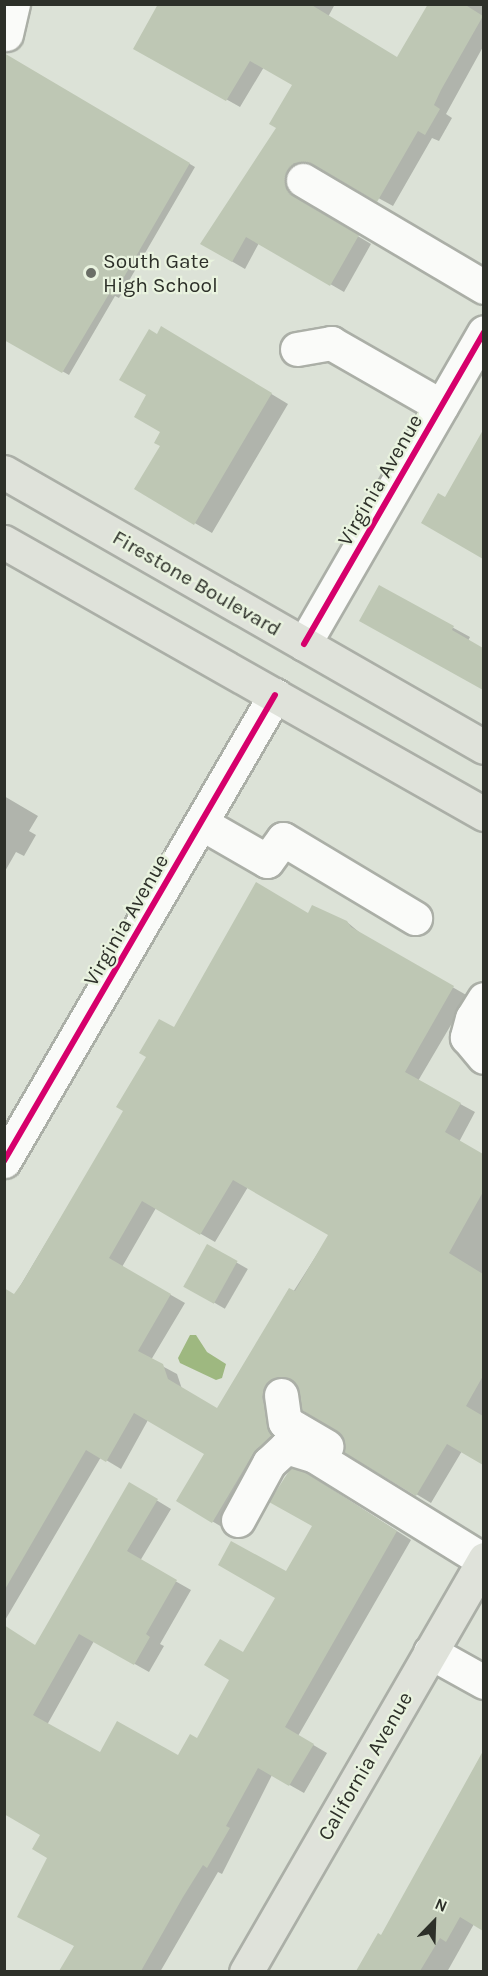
<!DOCTYPE html>
<html>
<head>
<meta charset="utf-8">
<style>
	body { margin:0 }
	#map { position:relative; width:488px; height:1976px; overflow:hidden; background:#dce2d7; font-family:Karla,sans-serif }
	div>[style] { position:absolute }
	[style*='--x'] { left:calc(var(--x)*1px); top:calc(var(--y)*1px); width:calc(var(--w)*1px); rotate:calc(var(--a)*1deg) }
	.water>* { inset:0; background:#9eb880 }
	.shadow>* { inset:0; background:#0003; transform-origin:0 0 }
	.building>* { inset:0; background:#bec7b4; transform-origin:0 0 }
	.roads { filter:drop-shadow(2px 0 #abafa7) drop-shadow(-2px 0 #abafa7) drop-shadow(0 2px #abafa7) drop-shadow(0 -2px #abafa7) }
	.minor>* { height:33px; margin:-16.5px; padding:0 16.5px; transform-origin:16.5px; border-radius:16.5px; background:#fafbf9 }
	.major>* { height:33px; margin:-16.5px; padding:0 16.5px; transform-origin:16.5px; border-radius:16.5px; background:#dfe2da }
	.cycleway>* { height:6px; margin:-3px; padding:0 3px; transform-origin:3px; border-radius:3px; background:#d6006c }
	.dots>* { width:16px; height:16px; translate:-50% -50%; box-sizing:border-box; border:3px solid #e9f3df; border-radius:50% }
	span { translate:-50% -50%; white-space:nowrap; text-align:center; line-height:1.15; -webkit-text-stroke:4.5px #e9f3df; paint-order:stroke }
	.poi-label { font-size:21px; color:#2d3029 }
	.left { translate:0 -50%; text-align:left }
	.street-label { font-size:21px; color:#2d3029 }
	.frame { position:absolute; inset:0; border:6px solid #2d3029; pointer-events:none }
	.north { position:absolute; left:404px; top:1892px; width:60px; height:60px; -webkit-text-stroke:4px #e9f3df; paint-order:stroke; rotate:23deg; font-size:16px; font-weight:700; line-height:24px; text-align:center; color:#2d3029 }
	.north::after { content:''; display:block; margin:auto; width:21px; height:27px; background:#2d3029; clip-path:polygon(50% 0,100% 100%,50% 72%,0 100%) }
</style>
</head>
<body>
<div id="map">
	<div class="water">
		<div style="clip-path:polygon(190px 1335px,196px 1335px,207px 1352px,226px 1364px,222px 1378px,216px 1380px,180px 1363px,178px 1358px)"></div>
	</div>
	<div class="shadow">
		<div style="clip-path:polygon(160px 4px,335px 4px,328px 17px,398px 59px,429px 4px,484px 4px,484px 45px,446px 114px,452px 118px,439px 141px,432px 138px,393px 206px,327px 170px,308px 170px,299px 179px,299px 198px,306px 205px,371px 244px,344px 292px,259px 243px,245px 269px,202px 244px,278px 128px,294px 84px,264px 67px,240px 107px,135px 48px)"></div>
		<div style="clip-path:polygon(8px 57px,195px 167px,119px 298px,115px 296px,69px 375px,4px 338px)"></div>
		<div style="clip-path:polygon(157px 336px,178px 338px,288px 404px,212px 533px,136px 489px,162px 446px,162px 431px,148px 395px)"></div>
		<div style="clip-path:polygon(473px 451px,484px 457px,484px 557px,423px 522px,445px 499px)"></div>
		<div style="clip-path:polygon(379px 587px,470px 637px,468px 641px,484px 650px,484px 688px,378px 630px)"></div>
		<div style="clip-path:polygon(4px 796px,38px 816px,29px 831px,36px 835px,24px 856px,16px 852px,4px 873px)"></div>
		<div style="clip-path:polygon(evenodd,308px 915px,347px 922px,365px 937px,468px 996px,418px 1081px,475px 1112px,459px 1142px,484px 1156px,484px 1464px,462px 1451px,431px 1503px,345px 1451px,343px 1435px,298px 1384px,293px 1384px,280px 1434px,227px 1530px,178px 1501px,206px 1453px,148px 1420px,121px 1469px,101px 1457px,4px 1622px,4px 1313px,174px 1029px,308px 915px,248px 1187px,330px 1234px,218px 1410px,182px 1389px,177px 1374px,151px 1360px,185px 1303px,122px 1267px,156px 1208px,215px 1242px,248px 1187px)"></div>
		<div style="left:208px;top:1246px;width:46px;height:46px;rotate:30deg"></div>
		<div style="clip-path:polygon(320px 1482px,411px 1540px,298px 1736px,327px 1753px,304px 1793px,272px 1775px,222px 1874px,218px 1872px,160px 1972px,61px 1972px,75px 1946px,42px 1834px,4px 1812px,36px 1647px,130px 1484px,171px 1509px,140px 1561px,191px 1590px,160px 1644px,164px 1646px,149px 1672px,94px 1641px,47px 1725px,101px 1754px,178px 1757px,197px 1740px,277px 1597px,314px 1526px)"></div>
		<div style="clip-path:polygon(484px 1760px,484px 1929px,474px 1924px,447px 1972px,357px 1972px,378px 1935px,382px 1937px)"></div>
	</div>
	<div class="building">
		<div style="clip-path:polygon(158px 4px,310px 4px,397px 57px,428px 4px,464px 4px,483px 16px,441px 90px,434px 105px,440px 109px,425px 135px,418px 131px,377px 202px,312px 164px,294px 163px,287px 171px,286px 189px,293px 196px,359px 235px,330px 286px,246px 237px,232px 262px,200px 244px,276px 128px,269px 124px,292px 85px,250px 61px,226px 101px,133px 49px)"></div>
		<div style="clip-path:polygon(4px 53px,190px 163px,113px 296px,109px 294px,62px 373px,4px 340px)"></div>
		<div style="clip-path:polygon(161px 326px,272px 393px,194px 525px,134px 489px,160px 446px,154px 443px,160px 432px,134px 417px,146px 395px,119px 380px,149px 329px,157px 334px)"></div>
		<div style="clip-path:polygon(483px 430px,483px 559px,421px 523px,438px 493px,445px 497px)"></div>
		<div style="clip-path:polygon(379px 585px,454px 626px,452px 630px,483px 648px,483px 690px,359px 621px)"></div>
		<div style="clip-path:polygon(evenodd,256px 882px,308px 913px,312px 905px,347px 921px,351px 927px,454px 986px,405px 1072px,461px 1103px,445px 1132px,483px 1154px,483px 1192px,449px 1253px,483px 1274px,483px 1376px,466px 1406px,483px 1416px,483px 1465px,447px 1444px,416px 1496px,343px 1452px,342px 1436px,302px 1410px,296px 1384px,278px 1377px,264px 1388px,262px 1397px,272px 1435px,253px 1454px,212px 1523px,176px 1501px,204px 1454px,134px 1413px,106px 1462px,86px 1450px,4px 1591px,4px 1288px,14px 1294px,22px 1283px,123px 1111px,116px 1107px,146px 1057px,139px 1053px,159px 1019px,174px 1027px,256px 882px,233px 1180px,328px 1235px,295px 1291px,289px 1288px,217px 1408px,168px 1379px,163px 1364px,138px 1351px,171px 1294px,109px 1258px,142px 1201px,200px 1235px,233px 1180px)"></div>
		<div style="left:207px;top:1244px;width:35px;height:49px;rotate:29deg"></div>
		<div style="clip-path:polygon(291px 1468px,305px 1472px,397px 1531px,285px 1727px,314px 1744px,289px 1786px,258px 1768px,226px 1826px,230px 1828px,207px 1868px,203px 1865px,183px 1897px,141px 1971px,59px 1971px,74px 1946px,17px 1917px,47px 1858px,32px 1849px,40px 1835px,4px 1814px,4px 1625px,35px 1645px,129px 1482px,158px 1499px,127px 1551px,177px 1580px,146px 1634px,150px 1637px,134px 1665px,79px 1634px,33px 1715px,100px 1752px,117px 1721px,178px 1755px,190px 1734px,197px 1738px,229px 1680px,204px 1665px,220px 1639px,243px 1652px,275px 1598px,218px 1565px,231px 1541px,286px 1571px,312px 1526px,269px 1502px)"></div>
		<div style="clip-path:polygon(483px 1751px,483px 1931px,460px 1917px,446px 1942px,440px 1938px,420px 1971px,356px 1971px,378px 1933px,381px 1935px)"></div>
	</div>
	<div class="roads">
		<div class="minor">
			<div style="--x:6;--y:34;--w:31;--a:-77"></div>
			<div style="--x:303;--y:180;--w:210;--a:30.6"></div>
			<div style="--x:297;--y:349;--w:35;--a:-10"></div>
			<div style="--x:331;--y:343;--w:127;--a:29.8"></div>
			<div style="--x:304;--y:644;--w:360;--a:-60"></div>
			<div style="--x:201;--y:823;--w:76;--a:29.9"></div>
			<div style="--x:267;--y:861;--w:27;--a:-54"></div>
			<div style="--x:283;--y:839;--w:154;--a:30.9"></div>
			<div style="--x:484;--y:999;--w:22;--a:122"></div>
			<div style="--x:472;--y:1018;--w:20;--a:105"></div>
			<div style="--x:467;--y:1037;--w:26;--a:50"></div>
			<div style="--x:4;--y:1161;--w:539;--a:-59.82"></div>
			<div style="--x:281;--y:1395;--w:27;--a:82"></div>
			<div style="--x:285;--y:1422;--w:48;--a:30.3"></div>
			<div style="--x:238;--y:1520;--w:65;--a:-61.5"></div>
			<div style="--x:269;--y:1463;--w:23;--a:-43"></div>
			<div style="--x:286;--y:1447;--w:28;--a:17"></div>
			<div style="--x:313;--y:1455;--w:200;--a:31.7"></div>
			<div style="--x:430;--y:1652;--w:62;--a:29.1"></div>
		</div>
		<div class="major">
			<div style="--x:4;--y:472;--w:553;--a:29.81"></div>
			<div style="--x:4;--y:542;--w:552;--a:29.54"></div>
			<div style="--x:246;--y:1972;--w:477;--a:-60"></div>
		</div>
	</div>
	<div class="cycleway">
		<div style="--x:304;--y:644;--w:360;--a:-60"></div>
		<div style="--x:4;--y:1161;--w:539;--a:-59.82"></div>
	</div>
	<div class="dots">
		<div style="left:91px;top:273px;background:#6a6e66"></div>
	</div>
	<div class="poi-label">
		<span class="left" style="left:103px;top:273px">South Gate<br>High School</span>
	</div>
	<div class="street-label">
		<span style="left:380px;top:480px;rotate:-60deg">Virginia Avenue</span>
		<span style="left:197px;top:583px;rotate:30deg">Firestone Boulevard</span>
		<span style="left:126px;top:920px;rotate:-60deg">Virginia Avenue</span>
		<span style="left:365px;top:1766px;rotate:-60deg">California Avenue</span>
	</div>
	<div class="frame"></div>
	<div class="north">N</div>
</div>
</body>
</html>
